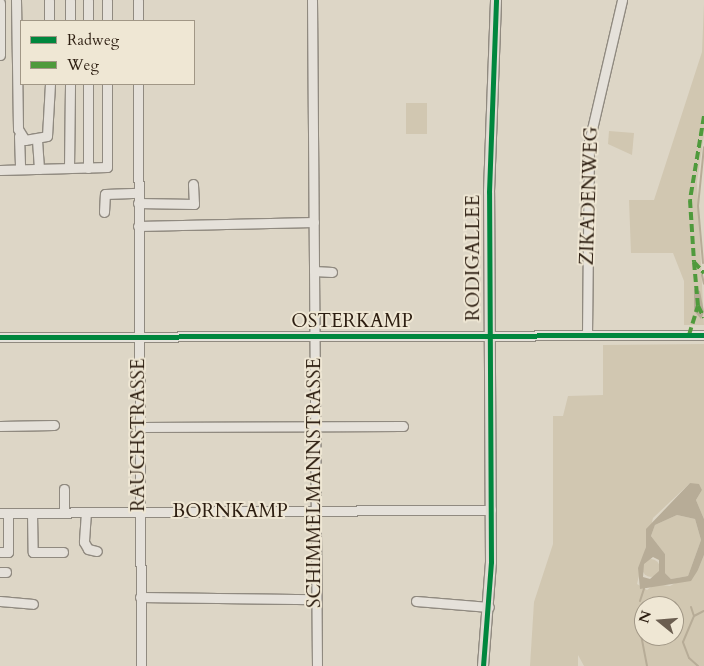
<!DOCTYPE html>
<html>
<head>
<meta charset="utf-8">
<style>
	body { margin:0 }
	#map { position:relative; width:704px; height:666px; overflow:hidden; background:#ddd6c6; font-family:Cardo,serif }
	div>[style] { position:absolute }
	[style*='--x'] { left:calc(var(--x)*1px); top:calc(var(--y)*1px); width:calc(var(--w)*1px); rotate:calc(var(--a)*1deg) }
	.green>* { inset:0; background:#d1c7b1; transform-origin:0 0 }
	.round { border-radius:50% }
	.water>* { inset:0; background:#b7ac97 }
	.stream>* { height:2px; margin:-1px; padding:0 1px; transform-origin:1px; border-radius:1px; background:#b7ac97 }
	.roads { filter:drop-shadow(1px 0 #908a80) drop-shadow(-1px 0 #908a80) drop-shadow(0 1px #908a80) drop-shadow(0 -1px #908a80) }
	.minor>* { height:9px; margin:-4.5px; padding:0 4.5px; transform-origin:4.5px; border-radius:4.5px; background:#e5e1da }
	.major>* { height:10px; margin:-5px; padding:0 5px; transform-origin:5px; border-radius:5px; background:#e0dcd3 }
	.quiet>* { height:4px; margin-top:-2px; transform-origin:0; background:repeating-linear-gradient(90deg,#4f9a3c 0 8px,transparent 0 12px) }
	.cycleway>* { height:5px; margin:-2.5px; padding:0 2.5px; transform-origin:2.5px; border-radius:2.5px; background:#00873e }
	span { translate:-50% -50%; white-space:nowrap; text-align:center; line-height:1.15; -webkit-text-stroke:4px #efe7d4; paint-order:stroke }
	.street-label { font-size:19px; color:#2d1e11 }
	.legend { position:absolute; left:20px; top:20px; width:175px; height:65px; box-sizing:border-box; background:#efe7d4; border:1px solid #a19786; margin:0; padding:6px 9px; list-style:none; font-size:15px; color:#2d1e11 }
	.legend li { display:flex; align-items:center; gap:10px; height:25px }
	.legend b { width:25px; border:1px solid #a19786 }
	.north { position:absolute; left:634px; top:596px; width:50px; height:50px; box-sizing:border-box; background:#efe7d4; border:1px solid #a19786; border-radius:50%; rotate:287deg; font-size:14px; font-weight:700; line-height:20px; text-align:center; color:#2d1e11 }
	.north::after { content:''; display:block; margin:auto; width:18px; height:22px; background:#6b5e50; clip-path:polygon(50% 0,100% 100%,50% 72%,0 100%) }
</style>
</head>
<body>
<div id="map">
	<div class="green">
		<div style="clip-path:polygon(704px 4px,704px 135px,697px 182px,704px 325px,684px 325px,684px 281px,673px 253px,631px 253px,629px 200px,654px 200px,702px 52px)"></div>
		<div style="left:406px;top:103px;width:21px;height:31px"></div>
		<div style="clip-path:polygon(609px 131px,634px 133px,632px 155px,608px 144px)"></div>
		<div style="clip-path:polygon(evenodd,704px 344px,704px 519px,696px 500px,702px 490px,690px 483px,653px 518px,637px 584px,647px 590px,655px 584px,670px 586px,698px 570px,704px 555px,704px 666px,584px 666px,578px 655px,578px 666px,530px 666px,534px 602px,553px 544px,553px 416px,563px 416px,568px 396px,603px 395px,603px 345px,704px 344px,644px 606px,674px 606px,674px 636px,644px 636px,644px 606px)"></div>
		<div style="clip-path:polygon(677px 515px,695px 519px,701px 540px,688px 576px,671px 579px,665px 573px,665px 554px,651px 536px,655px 525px)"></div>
		<div class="round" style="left:642px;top:559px;width:18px;height:18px"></div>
	</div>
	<div class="water">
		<div style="clip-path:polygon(694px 289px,700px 291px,704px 312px,701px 319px,694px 311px)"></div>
		<div style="clip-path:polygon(evenodd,690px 483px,699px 484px,702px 490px,696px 500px,704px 519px,704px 555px,698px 570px,691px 581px,640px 589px,638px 568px,646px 547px,646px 529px,690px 483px,677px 515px,695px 519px,701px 540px,688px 576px,671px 579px,665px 573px,665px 554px,651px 536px,655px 525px,677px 515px,690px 483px,653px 557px,659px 560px,659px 571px,650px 579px,643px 577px,644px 564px,653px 557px)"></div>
	</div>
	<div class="stream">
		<div style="--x:703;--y:263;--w:57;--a:-95"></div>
		<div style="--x:698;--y:206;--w:59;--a:-84.2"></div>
		<div style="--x:702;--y:275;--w:9;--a:77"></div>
		<div style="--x:640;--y:601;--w:13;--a:-72"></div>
		<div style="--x:691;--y:607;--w:9;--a:72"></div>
		<div style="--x:637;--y:614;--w:53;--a:79.1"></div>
		<div style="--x:698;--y:666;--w:12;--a:-138"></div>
		<div style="--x:689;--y:658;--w:17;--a:-111"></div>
		<div style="--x:683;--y:642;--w:28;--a:-67"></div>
		<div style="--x:694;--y:616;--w:11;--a:-27"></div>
	</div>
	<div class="roads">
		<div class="minor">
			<div style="--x:16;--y:0;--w:129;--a:89.1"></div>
			<div style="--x:18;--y:129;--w:13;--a:58"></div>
			<div style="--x:25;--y:140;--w:22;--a:-10"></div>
			<div style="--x:47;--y:136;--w:52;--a:-86.7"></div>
			<div style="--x:49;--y:0;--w:21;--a:90"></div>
			<div style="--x:138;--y:0;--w:21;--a:90"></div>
			<div style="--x:312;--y:0;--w:666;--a:89.57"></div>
			<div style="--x:0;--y:3;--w:52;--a:90"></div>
			<div style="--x:70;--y:21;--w:21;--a:-90"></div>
			<div style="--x:88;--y:21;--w:21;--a:-90"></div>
			<div style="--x:107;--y:21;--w:21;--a:-90"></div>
			<div style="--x:138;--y:84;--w:582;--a:89.7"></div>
			<div style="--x:19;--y:136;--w:33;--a:88"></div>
			<div style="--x:37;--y:140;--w:29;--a:86"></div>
			<div style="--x:69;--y:168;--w:84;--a:-89.3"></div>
			<div style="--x:88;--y:168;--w:84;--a:-90"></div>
			<div style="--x:0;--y:170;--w:107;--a:-1.6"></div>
			<div style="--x:107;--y:167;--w:83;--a:-90"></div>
			<div style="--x:138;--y:203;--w:56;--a:1"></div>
			<div style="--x:194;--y:204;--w:20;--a:-93"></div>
			<div style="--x:104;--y:212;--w:18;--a:-87"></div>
			<div style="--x:105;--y:194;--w:34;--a:-2"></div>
			<div style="--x:138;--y:226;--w:176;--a:-1.3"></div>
			<div style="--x:314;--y:271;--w:18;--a:3"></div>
			<div style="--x:587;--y:335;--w:193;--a:-89.4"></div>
			<div style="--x:589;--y:142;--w:146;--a:-76.9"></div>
			<div style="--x:0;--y:337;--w:704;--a:-0.16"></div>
			<div style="--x:0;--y:426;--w:54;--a:-1.1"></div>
			<div style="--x:140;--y:427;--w:263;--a:-0.2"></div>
			<div style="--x:64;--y:489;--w:24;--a:90"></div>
			<div style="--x:86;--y:512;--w:30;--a:94"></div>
			<div style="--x:84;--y:542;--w:8;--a:60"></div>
			<div style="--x:88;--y:549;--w:9;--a:13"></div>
			<div style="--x:0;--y:513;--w:491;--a:-0.4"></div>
			<div style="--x:32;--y:513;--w:39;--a:89"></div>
			<div style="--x:33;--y:552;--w:30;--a:0"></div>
			<div style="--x:0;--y:552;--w:8;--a:0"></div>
			<div style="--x:8;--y:552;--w:39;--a:-90"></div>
			<div style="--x:0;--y:572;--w:6;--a:0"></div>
			<div style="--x:140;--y:597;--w:175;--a:0.7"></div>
			<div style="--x:0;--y:601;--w:33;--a:5"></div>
			<div style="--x:416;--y:601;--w:73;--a:4.7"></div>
		</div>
		<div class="major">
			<div style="--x:483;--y:666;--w:104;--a:-85.6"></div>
			<div style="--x:491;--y:562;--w:370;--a:-90.3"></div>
			<div style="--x:489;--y:192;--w:192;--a:-87.9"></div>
		</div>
	</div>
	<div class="quiet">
		<div style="--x:704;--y:116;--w:85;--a:99.5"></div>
		<div style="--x:690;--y:200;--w:62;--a:86.3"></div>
		<div style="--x:694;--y:262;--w:15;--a:48"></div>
		<div style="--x:694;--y:262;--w:44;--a:84.8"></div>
		<div style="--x:698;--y:306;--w:13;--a:63"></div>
		<div style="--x:689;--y:335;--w:30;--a:-73"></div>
	</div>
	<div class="cycleway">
		<div style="--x:0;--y:337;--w:704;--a:-0.16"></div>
		<div style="--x:483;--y:666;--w:104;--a:-85.6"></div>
		<div style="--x:491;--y:562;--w:370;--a:-90.3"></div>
		<div style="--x:489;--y:192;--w:192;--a:-87.9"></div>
	</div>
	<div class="street-label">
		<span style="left:590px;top:196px;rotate:-88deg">ZIKADENWEG</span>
		<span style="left:474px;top:258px;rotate:-90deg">RODIGALLEE</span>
		<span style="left:352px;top:322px">OSTERKAMP</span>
		<span style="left:139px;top:435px;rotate:-90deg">RAUCHSTRASSE</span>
		<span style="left:315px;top:483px;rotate:-90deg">SCHIMMELMANNSTRASSE</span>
		<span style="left:230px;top:512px">BORNKAMP</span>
	</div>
	<ul class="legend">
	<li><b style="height:6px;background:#00873e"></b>Radweg</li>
	<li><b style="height:6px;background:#4f9a3c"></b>Weg</li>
	</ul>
	<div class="north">N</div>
</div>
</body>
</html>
